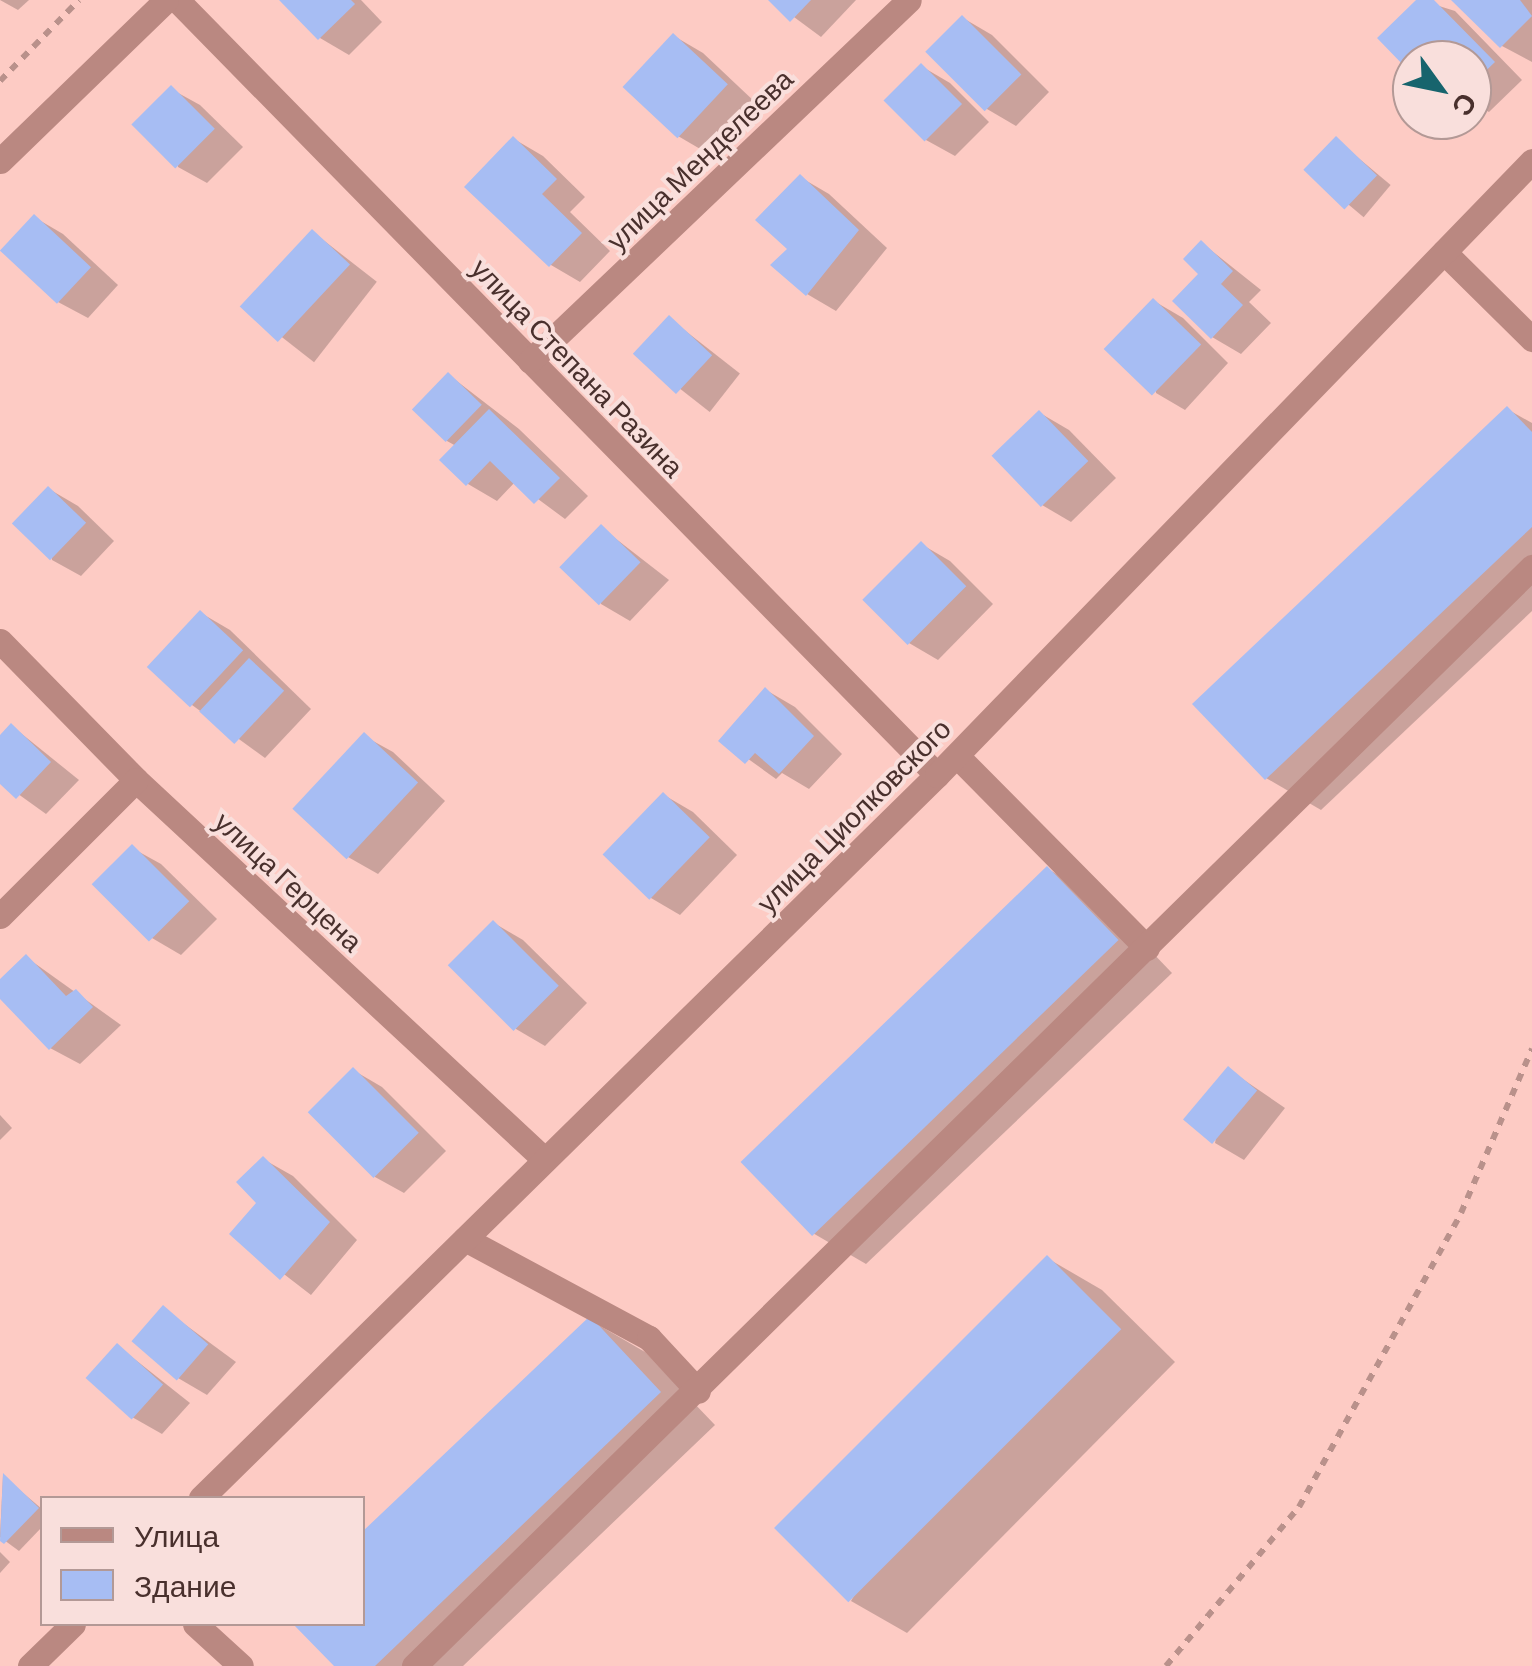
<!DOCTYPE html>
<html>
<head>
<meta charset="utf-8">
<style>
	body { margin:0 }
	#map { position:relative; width:1532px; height:1666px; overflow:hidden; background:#fdcbc4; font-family:Barlow,sans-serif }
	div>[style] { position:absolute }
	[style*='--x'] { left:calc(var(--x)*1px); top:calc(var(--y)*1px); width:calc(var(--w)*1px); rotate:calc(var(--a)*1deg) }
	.shadow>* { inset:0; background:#0003; transform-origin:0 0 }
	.building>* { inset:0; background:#a7bdf3; transform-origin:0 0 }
	.path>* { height:6px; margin-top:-3px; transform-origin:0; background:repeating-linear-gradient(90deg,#b9918b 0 8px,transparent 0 16px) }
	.minor>* { height:25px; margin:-12.5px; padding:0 12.5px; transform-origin:12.5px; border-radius:12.5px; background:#ba8881 }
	span { translate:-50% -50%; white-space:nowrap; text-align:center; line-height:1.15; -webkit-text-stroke:8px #f9dfdc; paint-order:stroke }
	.street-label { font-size:28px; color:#49302d }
	.legend { position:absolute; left:40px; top:1496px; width:325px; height:130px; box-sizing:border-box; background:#f9dfdc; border:2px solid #b39996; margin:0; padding:12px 18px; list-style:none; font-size:30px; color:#49302d }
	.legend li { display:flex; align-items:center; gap:20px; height:50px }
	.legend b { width:50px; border:2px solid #b39996 }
	.north { position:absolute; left:1392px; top:40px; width:100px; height:100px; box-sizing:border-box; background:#f9dfdc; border:2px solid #b39996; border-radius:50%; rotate:123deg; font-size:28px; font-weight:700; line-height:40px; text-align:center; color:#49302d }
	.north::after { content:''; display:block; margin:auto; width:35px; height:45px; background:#17646d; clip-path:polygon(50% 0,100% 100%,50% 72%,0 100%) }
</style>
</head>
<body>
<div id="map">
	<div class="shadow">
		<div style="clip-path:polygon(0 0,29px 0,18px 10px)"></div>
		<div style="clip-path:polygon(282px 0,361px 0,382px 22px,349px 55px,320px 38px)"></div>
		<div style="clip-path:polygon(771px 0,856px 0,821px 37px)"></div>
		<div style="clip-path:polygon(1420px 0,1455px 11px,1522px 80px,1489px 112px,1472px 103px,1472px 60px,1412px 60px,1408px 66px)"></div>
		<div style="clip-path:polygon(1455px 0,1532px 0,1532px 62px,1502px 46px)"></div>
		<div style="clip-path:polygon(963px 18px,992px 35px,1049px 92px,1016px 126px,987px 109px)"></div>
		<div style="clip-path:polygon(674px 36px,703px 53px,755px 102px,707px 153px,678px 136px)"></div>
		<div style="clip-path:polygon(921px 66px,950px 83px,989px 122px,955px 156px,926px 140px)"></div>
		<div style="clip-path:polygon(171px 89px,200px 105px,243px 147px,207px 183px,178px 167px)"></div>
		<div style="clip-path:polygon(514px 139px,543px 156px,585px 197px,570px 212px,610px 251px,580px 282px,551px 265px)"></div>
		<div style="left:1337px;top:140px;width:70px;height:42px;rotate:40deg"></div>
		<div style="clip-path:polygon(800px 177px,829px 194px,887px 248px,836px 311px,807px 294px)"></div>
		<div style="clip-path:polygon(34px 217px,63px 234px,118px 285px,88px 318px,58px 302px)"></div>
		<div style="left:313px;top:232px;width:81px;height:102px;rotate:38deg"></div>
		<div style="clip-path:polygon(1202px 243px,1261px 290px,1249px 302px,1271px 323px,1241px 354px,1212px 337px)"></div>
		<div style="clip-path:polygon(1154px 301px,1183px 318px,1228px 363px,1185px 410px,1156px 393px)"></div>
		<div style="left:669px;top:318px;width:90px;height:49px;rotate:38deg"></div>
		<div style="clip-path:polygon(449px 375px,519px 429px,588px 496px,565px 519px,515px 482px,497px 501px,468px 484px,456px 446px,447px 441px)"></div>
		<div style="clip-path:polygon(1507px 409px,1532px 423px,1532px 611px,1321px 810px,1266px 778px)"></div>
		<div style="clip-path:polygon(1040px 413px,1069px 430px,1116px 478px,1071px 522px,1042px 505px)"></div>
		<div style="clip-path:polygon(49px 489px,78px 506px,114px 541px,81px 576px,52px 560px)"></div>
		<div style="clip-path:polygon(602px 528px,669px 580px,630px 621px,601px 604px)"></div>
		<div style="clip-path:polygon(921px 544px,950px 561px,993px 604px,938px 660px,909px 643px)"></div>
		<div style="clip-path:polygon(201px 613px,230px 630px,311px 709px,265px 758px,192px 705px)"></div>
		<div style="clip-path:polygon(766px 690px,795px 707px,842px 754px,809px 789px,782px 773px,776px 779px,722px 740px)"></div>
		<div style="clip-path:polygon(12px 726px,79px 780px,46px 814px,0 781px,0 739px)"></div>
		<div style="clip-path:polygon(364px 736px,393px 752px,445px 801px,378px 874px,348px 857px)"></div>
		<div style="clip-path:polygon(664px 795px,693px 812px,737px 855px,680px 915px,651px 898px,607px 855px)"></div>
		<div style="clip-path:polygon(132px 848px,161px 864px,217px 919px,181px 955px,152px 938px)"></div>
		<div style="clip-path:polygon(1048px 869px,1103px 901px,1172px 973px,866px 1264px,811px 1232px)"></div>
		<div style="clip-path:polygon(494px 923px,523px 940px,587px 1003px,545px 1046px,516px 1029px)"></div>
		<div style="clip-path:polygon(26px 957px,121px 1025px,80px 1064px,50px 1048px,0 996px,0 983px)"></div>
		<div style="clip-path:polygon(1228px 1069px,1285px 1108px,1244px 1160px,1215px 1143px)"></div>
		<div style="clip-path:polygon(353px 1070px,382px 1087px,446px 1151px,404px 1193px,375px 1177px)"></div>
		<div style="clip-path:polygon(0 1115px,12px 1128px,0 1140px)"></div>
		<div style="clip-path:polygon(263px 1159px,293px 1176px,357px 1240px,311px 1295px,232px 1234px,259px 1203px)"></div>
		<div style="clip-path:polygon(1047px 1258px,1102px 1290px,1175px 1362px,907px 1633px,851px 1601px)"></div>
		<div style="clip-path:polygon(164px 1309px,236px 1362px,207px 1395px,178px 1378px)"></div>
		<div style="clip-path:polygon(590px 1320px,645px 1352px,715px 1425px,463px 1666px,337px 1666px,297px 1624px,362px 1624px)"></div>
		<div style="clip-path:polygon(118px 1346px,190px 1403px,162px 1434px,132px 1417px)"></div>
		<div style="clip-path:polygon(3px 1476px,42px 1509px,42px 1527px,19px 1551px,0 1537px)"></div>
		<div style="clip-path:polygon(0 1552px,10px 1562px,0 1573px)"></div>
	</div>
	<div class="building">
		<div style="clip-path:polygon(279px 0,351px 0,355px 4px,318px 40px)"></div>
		<div style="clip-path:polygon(768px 0,811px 0,790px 22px)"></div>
		<div style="clip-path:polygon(1416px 0,1434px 0,1495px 62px,1472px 84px,1472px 60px,1419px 57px,1407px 69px,1377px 38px)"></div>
		<div style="clip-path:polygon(1451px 0,1520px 0,1532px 16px,1500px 48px)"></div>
		<div style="left:962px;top:15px;width:84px;height:52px;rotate:45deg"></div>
		<div style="left:673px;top:33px;width:75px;height:74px;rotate:43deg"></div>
		<div style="left:921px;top:63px;width:58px;height:53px;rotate:45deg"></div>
		<div style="left:171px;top:85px;width:62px;height:56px;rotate:45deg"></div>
		<div style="clip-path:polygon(513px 136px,557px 179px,542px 194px,582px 233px,549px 267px,464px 187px)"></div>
		<div style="left:1336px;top:136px;width:57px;height:47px;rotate:44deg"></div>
		<div style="clip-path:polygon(800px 174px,859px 230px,806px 296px,770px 265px,787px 249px,755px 220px)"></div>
		<div style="left:34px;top:214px;width:78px;height:50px;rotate:43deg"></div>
		<div style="left:312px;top:229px;width:52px;height:106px;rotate:43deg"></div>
		<div style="clip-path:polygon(1201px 240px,1233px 271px,1221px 284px,1243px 305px,1211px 339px,1172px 301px,1198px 274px,1183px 259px)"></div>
		<div style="left:1153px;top:298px;width:67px;height:71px;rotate:44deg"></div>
		<div style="left:669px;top:315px;width:59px;height:53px;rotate:43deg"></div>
		<div style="left:448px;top:372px;width:47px;height:52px;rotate:44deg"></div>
		<div style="clip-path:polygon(1507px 406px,1532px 432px,1532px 527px,1265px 780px,1192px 704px)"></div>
		<div style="clip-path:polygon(489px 409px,560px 478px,534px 504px,490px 461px,466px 486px,439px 460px)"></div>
		<div style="left:1039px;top:410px;width:71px;height:66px;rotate:46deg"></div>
		<div style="left:48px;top:486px;width:53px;height:52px;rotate:44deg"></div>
		<div style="left:601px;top:524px;width:55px;height:60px;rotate:44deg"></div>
		<div style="left:921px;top:541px;width:64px;height:83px;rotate:45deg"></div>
		<div style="left:200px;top:610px;width:59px;height:78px;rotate:43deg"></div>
		<div style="left:249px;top:658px;width:48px;height:73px;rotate:43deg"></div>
		<div style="clip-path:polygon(765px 687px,814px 736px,779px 774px,755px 753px,745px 764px,718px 741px)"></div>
		<div style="clip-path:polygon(11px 723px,51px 762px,16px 799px,0 784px,0 735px)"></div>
		<div style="left:364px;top:732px;width:74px;height:105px;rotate:43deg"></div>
		<div style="left:663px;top:792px;width:65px;height:87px;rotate:44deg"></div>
		<div style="left:132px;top:844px;width:81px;height:57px;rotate:45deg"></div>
		<div style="left:1047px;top:866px;width:103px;height:426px;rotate:46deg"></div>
		<div style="left:493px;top:920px;width:93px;height:64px;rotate:45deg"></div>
		<div style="clip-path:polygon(26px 954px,66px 996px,76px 989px,93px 1007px,49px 1050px,0 999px,0 979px)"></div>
		<div style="left:1228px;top:1066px;width:38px;height:70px;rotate:40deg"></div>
		<div style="left:353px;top:1067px;width:93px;height:64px;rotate:45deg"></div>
		<div style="clip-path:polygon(263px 1156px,330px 1222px,280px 1280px,229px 1234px,256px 1203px,236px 1182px)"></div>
		<div style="left:1047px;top:1255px;width:105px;height:386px;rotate:45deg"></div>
		<div style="left:163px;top:1305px;width:60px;height:48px;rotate:41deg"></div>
		<div style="clip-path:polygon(590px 1316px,661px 1392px,375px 1666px,334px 1666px,293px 1624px,362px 1624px,362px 1532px)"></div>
		<div style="left:117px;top:1343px;width:62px;height:47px;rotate:42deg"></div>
		<div style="clip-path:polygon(3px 1473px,39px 1508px,4px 1544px,0 1541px)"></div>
	</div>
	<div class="path">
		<div style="--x:0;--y:81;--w:113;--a:-45.7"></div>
		<div style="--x:1166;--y:1666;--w:207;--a:-50.1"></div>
		<div style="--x:1299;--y:1507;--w:336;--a:-61.1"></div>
		<div style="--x:1461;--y:1213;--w:179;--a:-66.6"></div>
	</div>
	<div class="minor">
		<div style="--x:177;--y:0;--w:1085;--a:45.56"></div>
		<div style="--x:0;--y:161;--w:231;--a:-44.1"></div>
		<div style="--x:1444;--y:252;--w:124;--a:44.7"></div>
		<div style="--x:530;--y:361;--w:523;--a:-43.61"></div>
		<div style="--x:0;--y:641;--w:194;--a:45.6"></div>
		<div style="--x:136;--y:780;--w:557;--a:42.89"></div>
		<div style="--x:957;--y:756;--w:270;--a:45.3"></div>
		<div style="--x:0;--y:916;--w:192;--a:-45"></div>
		<div style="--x:465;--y:1239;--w:209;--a:28.3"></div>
		<div style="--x:649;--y:1338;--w:72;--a:47.2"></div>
		<div style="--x:201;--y:1498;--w:1032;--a:-44.49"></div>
		<div style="--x:937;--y:775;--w:855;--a:-45.9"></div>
		<div style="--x:195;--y:1624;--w:62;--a:42.4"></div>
		<div style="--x:30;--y:1666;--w:60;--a:-44.3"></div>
		<div style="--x:414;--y:1666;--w:1568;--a:-44.51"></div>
	</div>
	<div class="street-label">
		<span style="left:699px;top:159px;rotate:-44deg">улица Менделеева</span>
		<span style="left:578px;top:367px;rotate:46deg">улица Степана Разина</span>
		<span style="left:853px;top:815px;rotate:-45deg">улица Циолковского</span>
		<span style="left:289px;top:881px;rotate:43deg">улица Герцена</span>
	</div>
	<ul class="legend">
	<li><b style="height:12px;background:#ba8881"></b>Улица</li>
	<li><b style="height:28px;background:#a7bdf3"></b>Здание</li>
	</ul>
	<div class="north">С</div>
</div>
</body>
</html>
